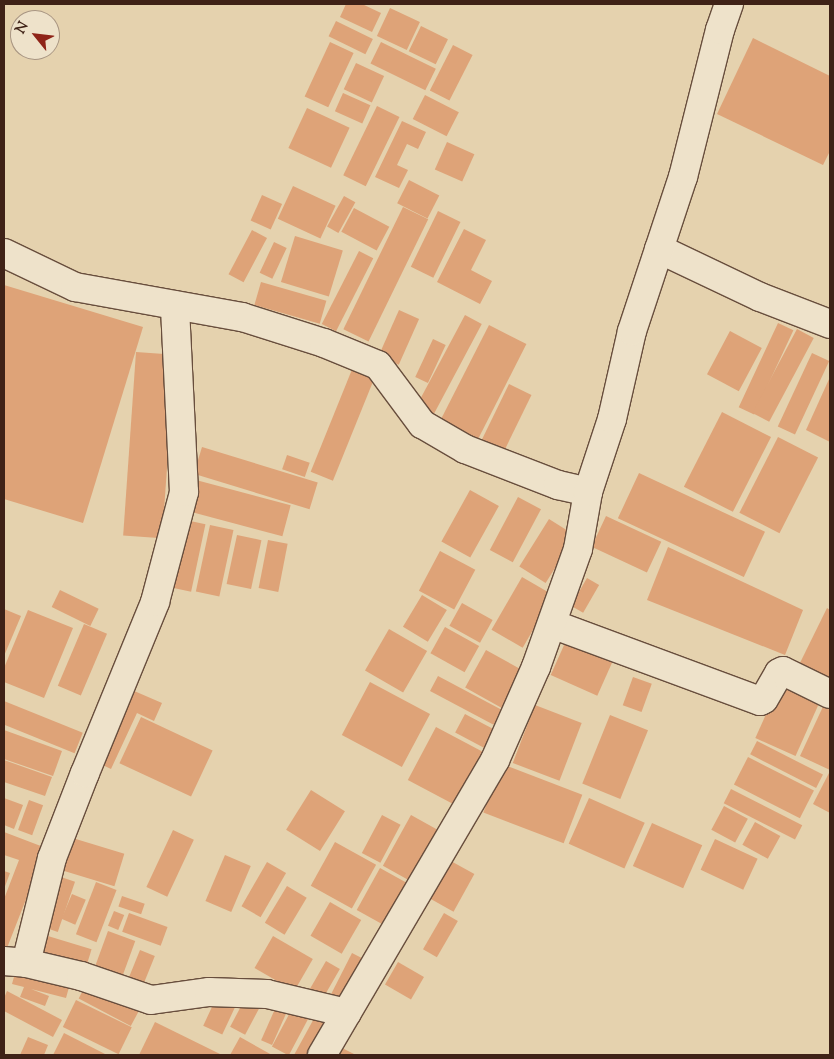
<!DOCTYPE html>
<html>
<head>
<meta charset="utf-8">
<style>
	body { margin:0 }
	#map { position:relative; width:834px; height:1059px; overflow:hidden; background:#e5d2ae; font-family:"Sorts Mill Goudy",serif }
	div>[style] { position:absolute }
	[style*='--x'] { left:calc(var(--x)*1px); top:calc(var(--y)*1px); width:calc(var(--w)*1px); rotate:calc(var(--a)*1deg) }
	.building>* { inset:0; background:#dea378; transform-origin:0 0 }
	.roads { filter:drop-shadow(1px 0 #684e3d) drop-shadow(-1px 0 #684e3d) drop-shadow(0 1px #684e3d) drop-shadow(0 -1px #684e3d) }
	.minor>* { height:28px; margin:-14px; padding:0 14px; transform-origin:14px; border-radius:14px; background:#eee2ca }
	span { translate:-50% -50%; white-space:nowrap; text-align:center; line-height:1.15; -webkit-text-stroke:4.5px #eee2ca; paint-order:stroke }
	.frame { position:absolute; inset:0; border:5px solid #3f2217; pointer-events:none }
	.north { position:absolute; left:10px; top:10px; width:50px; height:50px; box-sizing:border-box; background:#eee2ca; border:1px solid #a89582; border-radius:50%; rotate:299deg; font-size:14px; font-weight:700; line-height:20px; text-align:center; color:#3f2217 }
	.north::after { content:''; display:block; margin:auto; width:18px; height:22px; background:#8f2418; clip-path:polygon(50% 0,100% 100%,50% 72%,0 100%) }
</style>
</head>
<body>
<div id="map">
	<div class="building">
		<div style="clip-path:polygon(346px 4px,362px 4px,381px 13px,372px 32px,340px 17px)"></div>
		<div style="left:390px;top:8px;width:33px;height:31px;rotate:25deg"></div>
		<div style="left:336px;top:21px;width:41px;height:17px;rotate:26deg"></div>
		<div style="left:421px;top:26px;width:30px;height:28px;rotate:26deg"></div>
		<div style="clip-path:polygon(753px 38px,830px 76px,830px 151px,823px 165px,717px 114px)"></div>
		<div style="left:330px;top:42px;width:26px;height:60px;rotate:25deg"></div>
		<div style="left:381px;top:42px;width:61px;height:24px;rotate:26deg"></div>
		<div style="left:453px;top:45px;width:22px;height:51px;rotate:27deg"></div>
		<div style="left:356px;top:63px;width:31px;height:29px;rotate:25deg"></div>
		<div style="left:343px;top:93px;width:30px;height:20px;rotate:24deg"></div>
		<div style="left:425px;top:95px;width:38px;height:27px;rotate:27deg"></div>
		<div style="left:377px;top:106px;width:25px;height:77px;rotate:26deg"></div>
		<div style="left:307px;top:108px;width:47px;height:44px;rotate:25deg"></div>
		<div style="clip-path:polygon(402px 121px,426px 132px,418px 149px,407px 144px,397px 165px,408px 170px,399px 188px,375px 177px)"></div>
		<div style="left:447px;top:142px;width:30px;height:30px;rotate:24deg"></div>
		<div style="left:409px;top:180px;width:34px;height:26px;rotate:27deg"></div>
		<div style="left:293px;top:186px;width:47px;height:36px;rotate:25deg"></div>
		<div style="left:262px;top:195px;width:22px;height:28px;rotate:24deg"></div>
		<div style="left:344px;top:196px;width:13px;height:35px;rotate:29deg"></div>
		<div style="left:403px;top:207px;width:28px;height:136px;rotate:26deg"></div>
		<div style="left:354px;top:208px;width:40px;height:27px;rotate:28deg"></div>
		<div style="left:438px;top:211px;width:25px;height:62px;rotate:26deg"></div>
		<div style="clip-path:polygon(464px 229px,486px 240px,471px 270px,492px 281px,480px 304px,437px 282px)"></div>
		<div style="left:252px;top:230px;width:17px;height:50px;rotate:28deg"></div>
		<div style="left:295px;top:236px;width:50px;height:48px;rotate:17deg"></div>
		<div style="left:274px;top:242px;width:14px;height:34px;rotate:25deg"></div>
		<div style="left:359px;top:251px;width:16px;height:82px;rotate:27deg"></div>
		<div style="left:261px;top:282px;width:68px;height:24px;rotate:16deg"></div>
		<div style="clip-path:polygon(4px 285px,143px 327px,83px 523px,4px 499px)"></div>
		<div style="left:399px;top:310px;width:22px;height:50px;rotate:24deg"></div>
		<div style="left:465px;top:315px;width:19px;height:110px;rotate:28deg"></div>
		<div style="left:778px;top:323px;width:17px;height:93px;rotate:25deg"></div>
		<div style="left:489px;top:325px;width:42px;height:114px;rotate:27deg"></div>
		<div style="left:797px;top:329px;width:19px;height:95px;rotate:28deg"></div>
		<div style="left:730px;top:331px;width:36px;height:49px;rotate:28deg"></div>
		<div style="left:433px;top:339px;width:14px;height:42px;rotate:25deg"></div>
		<div style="left:136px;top:352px;width:39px;height:184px;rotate:4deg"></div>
		<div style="left:812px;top:353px;width:19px;height:81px;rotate:25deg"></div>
		<div style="left:353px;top:367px;width:24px;height:113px;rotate:22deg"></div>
		<div style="clip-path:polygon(830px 377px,830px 442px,806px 430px)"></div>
		<div style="left:509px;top:384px;width:25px;height:67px;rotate:26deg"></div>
		<div style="left:722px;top:412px;width:55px;height:84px;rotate:27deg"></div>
		<div style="left:778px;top:437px;width:45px;height:85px;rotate:27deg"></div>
		<div style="left:202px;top:447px;width:121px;height:28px;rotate:17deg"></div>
		<div style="left:287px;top:455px;width:24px;height:15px;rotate:19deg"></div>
		<div style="left:639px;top:473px;width:139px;height:50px;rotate:25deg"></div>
		<div style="left:196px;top:480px;width:98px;height:32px;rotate:15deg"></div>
		<div style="left:470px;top:490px;width:33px;height:59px;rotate:29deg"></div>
		<div style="left:518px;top:497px;width:26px;height:60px;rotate:28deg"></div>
		<div style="left:606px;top:516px;width:61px;height:34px;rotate:25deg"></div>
		<div style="left:181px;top:519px;width:25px;height:69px;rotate:12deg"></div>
		<div style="left:549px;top:519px;width:31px;height:56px;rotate:32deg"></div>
		<div style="left:210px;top:525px;width:24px;height:68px;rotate:12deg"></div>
		<div style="left:237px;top:535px;width:25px;height:50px;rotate:12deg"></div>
		<div style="left:268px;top:540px;width:20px;height:49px;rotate:11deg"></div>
		<div style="clip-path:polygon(668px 547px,803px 610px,785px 655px,647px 600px)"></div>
		<div style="left:440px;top:551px;width:40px;height:45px;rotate:28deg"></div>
		<div style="left:522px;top:577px;width:36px;height:61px;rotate:30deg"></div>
		<div style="left:587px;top:578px;width:14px;height:32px;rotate:30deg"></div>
		<div style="left:60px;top:590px;width:43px;height:19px;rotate:26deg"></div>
		<div style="left:422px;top:595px;width:29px;height:37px;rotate:31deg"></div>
		<div style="left:462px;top:603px;width:35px;height:26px;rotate:29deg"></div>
		<div style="clip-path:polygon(827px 608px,830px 610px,830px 680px,796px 671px)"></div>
		<div style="clip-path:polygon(4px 609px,21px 616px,4px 656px)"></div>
		<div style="clip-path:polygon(28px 610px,73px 628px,44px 698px,4px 682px,4px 668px)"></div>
		<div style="left:84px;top:624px;width:25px;height:67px;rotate:23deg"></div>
		<div style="left:445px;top:627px;width:39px;height:30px;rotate:29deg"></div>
		<div style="left:389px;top:629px;width:44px;height:48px;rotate:30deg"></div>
		<div style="left:569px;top:634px;width:51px;height:45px;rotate:24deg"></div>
		<div style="left:486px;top:650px;width:47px;height:43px;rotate:29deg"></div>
		<div style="left:438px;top:676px;width:72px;height:17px;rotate:28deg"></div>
		<div style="left:783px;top:676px;width:44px;height:68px;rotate:24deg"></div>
		<div style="left:633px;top:677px;width:20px;height:30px;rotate:20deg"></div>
		<div style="left:370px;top:682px;width:68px;height:60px;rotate:28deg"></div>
		<div style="clip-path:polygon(125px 687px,162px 703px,154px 721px,137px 713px,111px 769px,92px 760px)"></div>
		<div style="clip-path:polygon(827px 698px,830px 699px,830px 770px,800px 756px)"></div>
		<div style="left:4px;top:701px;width:85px;height:22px;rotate:22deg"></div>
		<div style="left:535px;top:705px;width:50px;height:62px;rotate:21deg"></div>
		<div style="left:465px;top:714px;width:40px;height:21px;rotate:28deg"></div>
		<div style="left:610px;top:715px;width:41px;height:74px;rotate:22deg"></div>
		<div style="left:141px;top:717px;width:79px;height:51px;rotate:25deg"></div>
		<div style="left:436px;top:727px;width:55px;height:60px;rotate:28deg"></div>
		<div style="clip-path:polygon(4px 730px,62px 751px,53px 776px,4px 759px)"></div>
		<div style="left:757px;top:741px;width:74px;height:15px;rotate:27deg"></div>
		<div style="left:748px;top:757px;width:74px;height:31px;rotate:27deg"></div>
		<div style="clip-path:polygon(4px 760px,52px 777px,45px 796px,4px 782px)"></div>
		<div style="left:502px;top:764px;width:86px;height:52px;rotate:21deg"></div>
		<div style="clip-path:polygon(829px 773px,830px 774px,830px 813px,813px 804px)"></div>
		<div style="left:731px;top:789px;width:80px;height:16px;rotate:27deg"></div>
		<div style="left:311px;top:790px;width:40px;height:47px;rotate:32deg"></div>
		<div style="clip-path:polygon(4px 798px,23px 805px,14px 829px,4px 825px)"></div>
		<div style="left:589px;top:798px;width:61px;height:50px;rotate:24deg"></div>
		<div style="left:29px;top:800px;width:15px;height:32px;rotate:20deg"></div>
		<div style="left:724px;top:806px;width:27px;height:27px;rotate:28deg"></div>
		<div style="left:382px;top:815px;width:21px;height:43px;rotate:28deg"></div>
		<div style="left:411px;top:815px;width:37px;height:58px;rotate:29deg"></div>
		<div style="left:755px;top:822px;width:29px;height:26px;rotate:29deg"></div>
		<div style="left:652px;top:823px;width:55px;height:47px;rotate:24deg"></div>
		<div style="left:173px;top:830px;width:23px;height:63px;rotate:25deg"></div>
		<div style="clip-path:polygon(4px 832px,46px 848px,7px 948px,4px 947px,4px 899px,19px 860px,4px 855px)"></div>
		<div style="left:66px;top:836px;width:61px;height:34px;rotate:17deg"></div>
		<div style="left:715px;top:839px;width:47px;height:34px;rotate:25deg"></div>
		<div style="left:335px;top:842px;width:47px;height:50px;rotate:29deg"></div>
		<div style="left:225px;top:855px;width:28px;height:50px;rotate:23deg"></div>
		<div style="left:449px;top:860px;width:29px;height:43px;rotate:29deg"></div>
		<div style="left:267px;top:862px;width:22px;height:51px;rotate:30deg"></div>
		<div style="left:380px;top:868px;width:35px;height:48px;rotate:29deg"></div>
		<div style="clip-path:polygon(4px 871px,10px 873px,4px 889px)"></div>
		<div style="left:58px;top:876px;width:18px;height:53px;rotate:19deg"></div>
		<div style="left:96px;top:882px;width:22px;height:56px;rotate:21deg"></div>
		<div style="left:287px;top:886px;width:23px;height:43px;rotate:31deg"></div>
		<div style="left:72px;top:894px;width:15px;height:27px;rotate:23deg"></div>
		<div style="left:122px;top:896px;width:24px;height:11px;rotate:19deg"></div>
		<div style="left:330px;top:902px;width:36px;height:39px;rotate:30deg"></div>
		<div style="left:114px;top:911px;width:11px;height:16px;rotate:22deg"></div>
		<div style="left:129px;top:913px;width:41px;height:20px;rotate:20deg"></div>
		<div style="left:444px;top:913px;width:16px;height:42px;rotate:30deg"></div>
		<div style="left:108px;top:931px;width:29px;height:44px;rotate:20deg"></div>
		<div style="left:38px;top:933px;width:56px;height:25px;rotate:17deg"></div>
		<div style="left:273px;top:936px;width:46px;height:37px;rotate:30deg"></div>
		<div style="left:140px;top:950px;width:16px;height:35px;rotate:22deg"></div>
		<div style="left:352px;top:953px;width:18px;height:49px;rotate:27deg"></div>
		<div style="left:326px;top:961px;width:16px;height:34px;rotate:30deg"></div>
		<div style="left:398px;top:962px;width:30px;height:26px;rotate:30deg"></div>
		<div style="clip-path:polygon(17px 966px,71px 980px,66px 998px,31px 989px,49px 996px,45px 1006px,20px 997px,24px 987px,12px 984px)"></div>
		<div style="left:89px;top:979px;width:59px;height:22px;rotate:28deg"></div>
		<div style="clip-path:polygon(7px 991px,62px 1020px,53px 1037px,4px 1011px,4px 998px)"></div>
		<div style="left:218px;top:994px;width:21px;height:35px;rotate:25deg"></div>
		<div style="left:247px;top:995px;width:17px;height:36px;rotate:28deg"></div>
		<div style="left:76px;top:1000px;width:62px;height:30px;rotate:26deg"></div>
		<div style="left:279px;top:1000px;width:12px;height:44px;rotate:24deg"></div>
		<div style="left:294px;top:1005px;width:19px;height:47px;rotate:28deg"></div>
		<div style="clip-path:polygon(317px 1013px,335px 1023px,318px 1055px,294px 1055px)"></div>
		<div style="clip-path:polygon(155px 1022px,220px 1054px,219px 1055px,139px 1055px)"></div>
		<div style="clip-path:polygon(64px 1033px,107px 1055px,53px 1055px)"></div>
		<div style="clip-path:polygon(28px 1037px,48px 1045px,44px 1055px,20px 1055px)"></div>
		<div style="clip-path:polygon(240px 1037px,272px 1055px,230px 1055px)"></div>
		<div style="clip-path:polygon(342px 1048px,356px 1055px,338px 1055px)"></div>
	</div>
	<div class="roads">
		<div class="minor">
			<div style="--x:659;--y:249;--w:112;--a:25.4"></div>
			<div style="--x:760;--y:297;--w:75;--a:21.1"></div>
			<div style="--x:4;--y:253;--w:79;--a:25.6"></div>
			<div style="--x:75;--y:287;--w:170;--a:10.2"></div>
			<div style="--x:242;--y:317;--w:86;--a:17.6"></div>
			<div style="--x:324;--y:343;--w:58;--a:22.2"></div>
			<div style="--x:378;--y:365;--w:74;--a:53.3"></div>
			<div style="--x:422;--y:424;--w:50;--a:30.2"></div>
			<div style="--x:465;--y:449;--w:100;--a:21.2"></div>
			<div style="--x:558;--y:485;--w:31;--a:13"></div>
			<div style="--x:552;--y:624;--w:222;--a:20.3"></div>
			<div style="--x:760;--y:701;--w:4;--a:-27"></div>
			<div style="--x:764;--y:699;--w:30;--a:-60"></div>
			<div style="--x:779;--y:673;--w:4;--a:-27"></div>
			<div style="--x:783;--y:671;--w:52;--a:26.1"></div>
			<div style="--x:4;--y:961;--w:22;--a:5"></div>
			<div style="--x:26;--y:963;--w:57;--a:13.3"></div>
			<div style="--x:81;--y:976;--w:74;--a:18.9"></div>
			<div style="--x:151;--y:1000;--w:59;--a:-7.9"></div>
			<div style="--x:209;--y:992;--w:58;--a:2"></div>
			<div style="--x:267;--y:994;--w:82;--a:13.4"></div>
			<div style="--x:26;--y:963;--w:108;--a:-76.1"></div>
			<div style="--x:52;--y:858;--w:91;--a:-68.8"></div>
			<div style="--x:85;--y:773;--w:185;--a:-67.7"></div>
			<div style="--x:155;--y:602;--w:114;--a:-75.2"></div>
			<div style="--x:184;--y:492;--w:187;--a:-92.8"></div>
			<div style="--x:322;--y:1055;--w:342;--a:-59.6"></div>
			<div style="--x:495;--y:760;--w:102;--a:-66.2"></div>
			<div style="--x:536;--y:667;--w:125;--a:-70.4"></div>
			<div style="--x:578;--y:549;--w:58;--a:-80"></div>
			<div style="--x:588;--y:492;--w:77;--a:-71.8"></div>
			<div style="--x:612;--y:419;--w:90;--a:-77.2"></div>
			<div style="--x:632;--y:331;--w:162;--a:-71.7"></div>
			<div style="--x:683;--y:177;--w:152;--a:-75.9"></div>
			<div style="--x:720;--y:30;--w:28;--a:-71"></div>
		</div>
	</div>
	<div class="frame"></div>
	<div class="north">N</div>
</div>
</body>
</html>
